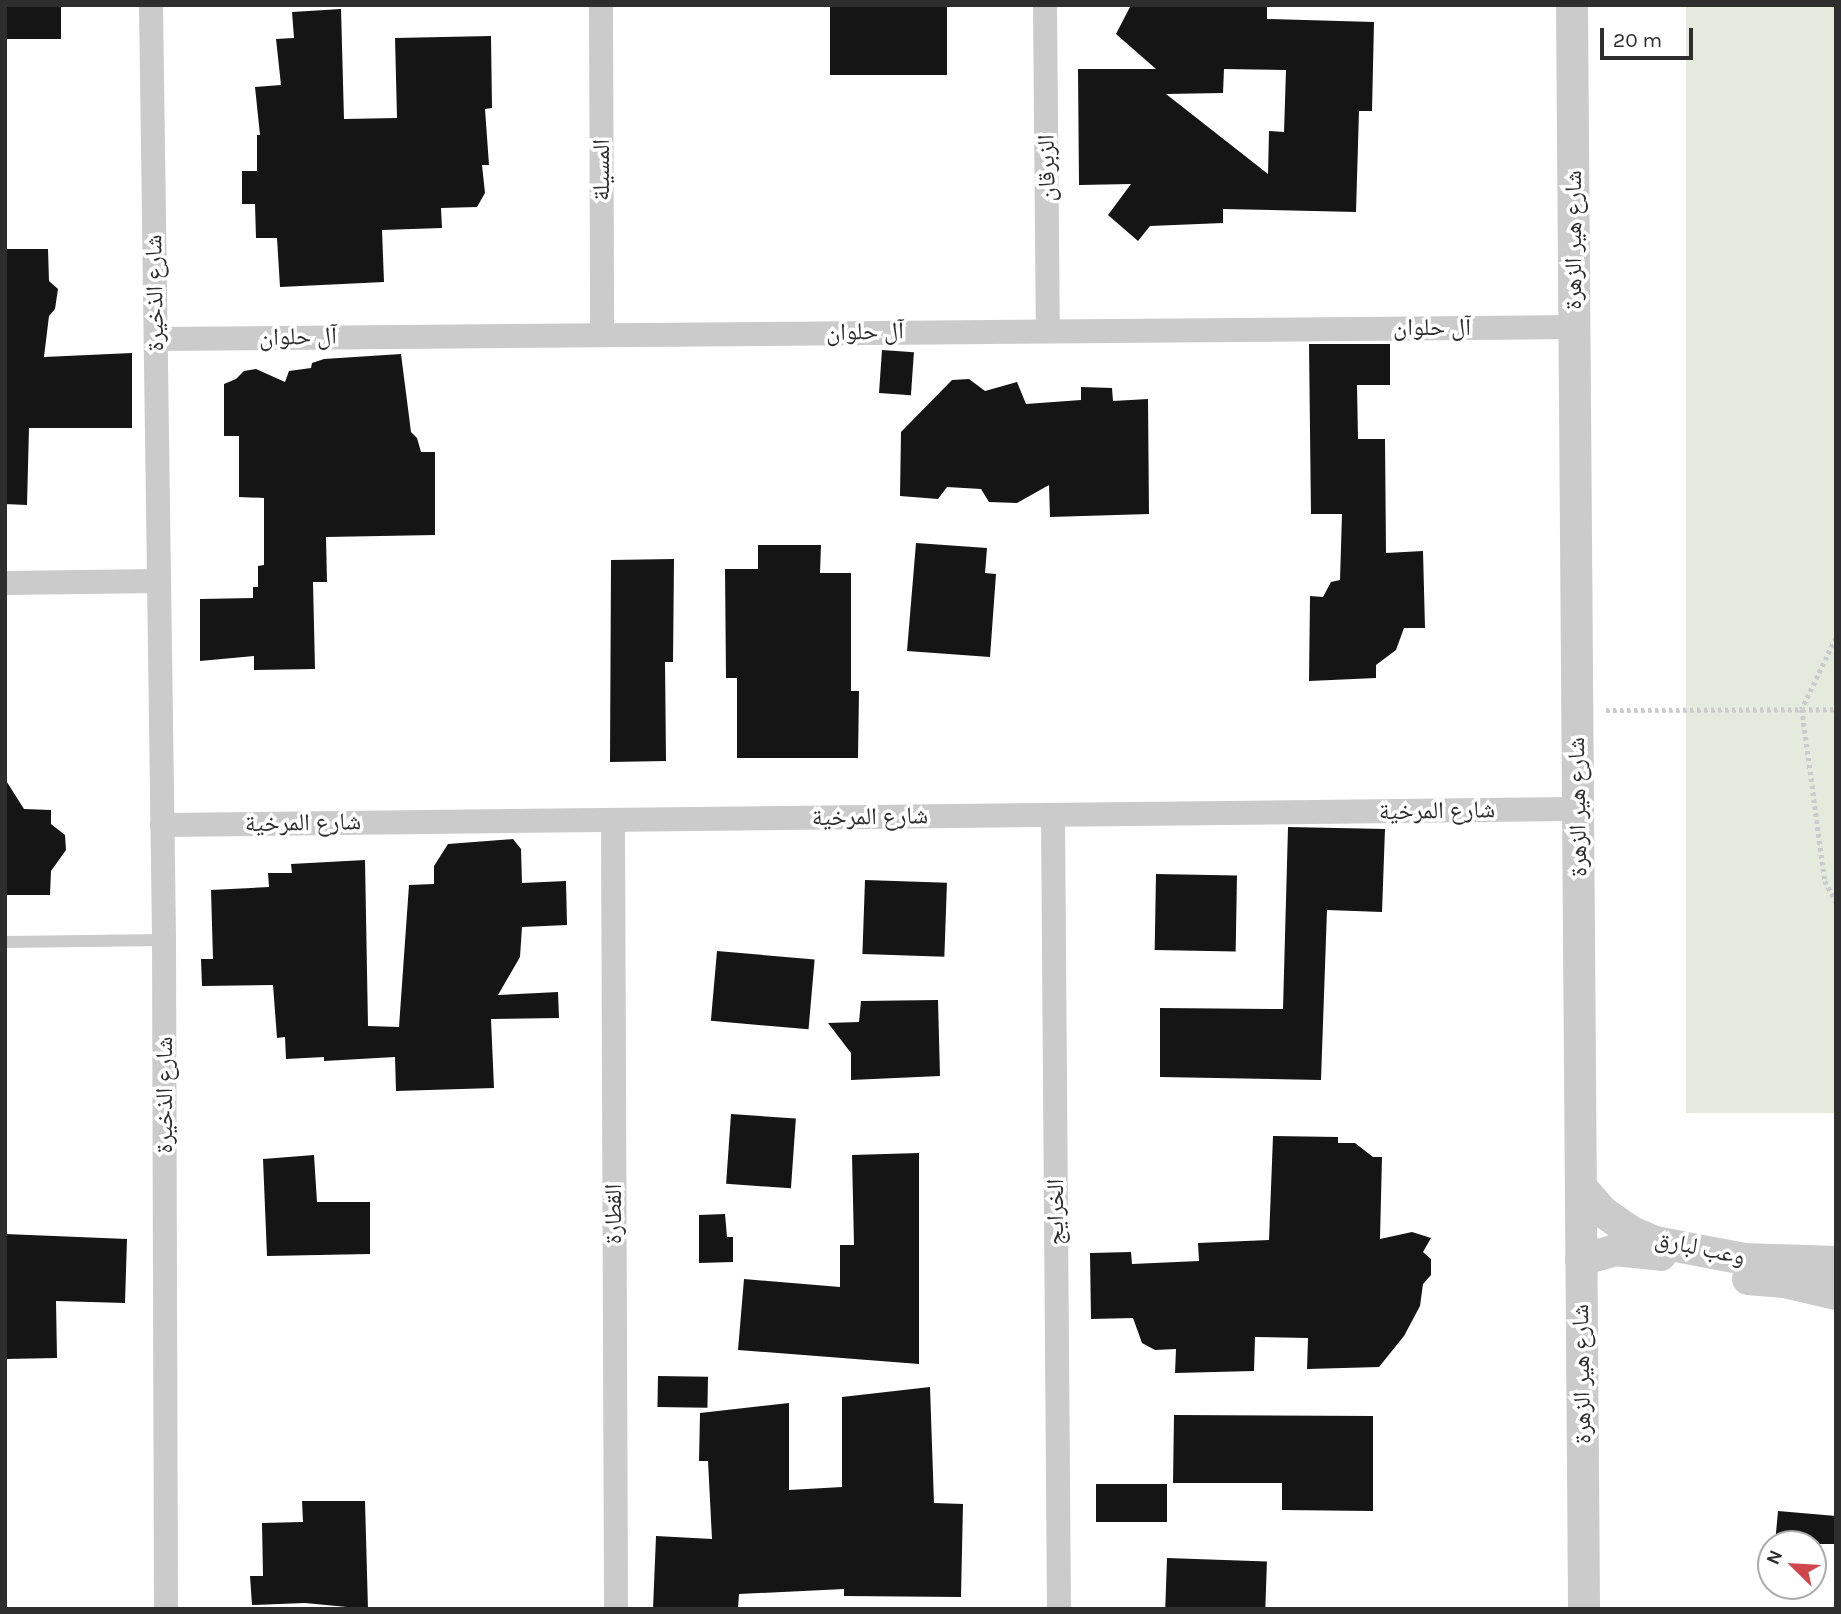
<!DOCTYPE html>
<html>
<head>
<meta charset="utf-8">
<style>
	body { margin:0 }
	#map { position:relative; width:1841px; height:1614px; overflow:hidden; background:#fff; font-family:Karla,"Noto Naskh Arabic",sans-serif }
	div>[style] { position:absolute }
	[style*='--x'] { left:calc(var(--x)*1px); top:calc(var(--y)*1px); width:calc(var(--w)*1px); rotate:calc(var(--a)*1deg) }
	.green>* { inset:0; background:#e4eade; transform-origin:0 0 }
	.building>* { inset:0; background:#151515; transform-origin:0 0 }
	.path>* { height:4.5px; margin-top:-2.25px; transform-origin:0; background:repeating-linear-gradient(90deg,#cbcbcb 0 3.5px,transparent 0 7px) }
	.service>* { height:12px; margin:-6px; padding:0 6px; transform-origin:6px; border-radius:6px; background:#cbcbcb }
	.minor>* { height:24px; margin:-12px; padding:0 12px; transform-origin:12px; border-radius:12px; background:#cbcbcb }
	.tertiary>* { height:32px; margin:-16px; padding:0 16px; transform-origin:16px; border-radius:16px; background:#cbcbcb }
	span { translate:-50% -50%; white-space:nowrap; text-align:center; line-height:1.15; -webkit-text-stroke:7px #fff; paint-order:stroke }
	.street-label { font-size:24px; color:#2e2e2e }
	.frame { position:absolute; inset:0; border:7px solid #2e2e2e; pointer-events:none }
	.north { position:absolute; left:1757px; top:1530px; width:70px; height:70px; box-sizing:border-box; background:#fff; border:2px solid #ababab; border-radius:50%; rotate:294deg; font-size:19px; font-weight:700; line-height:28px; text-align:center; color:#2e2e2e }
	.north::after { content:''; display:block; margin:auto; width:24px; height:32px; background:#cf464d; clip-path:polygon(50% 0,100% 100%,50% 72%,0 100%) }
	.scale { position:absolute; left:1600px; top:28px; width:93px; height:32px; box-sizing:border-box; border:4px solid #2e2e2e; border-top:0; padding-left:9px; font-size:21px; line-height:24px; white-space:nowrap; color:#2e2e2e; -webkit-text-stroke:5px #fff; paint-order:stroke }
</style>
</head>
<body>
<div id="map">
	<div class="green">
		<div style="left:1686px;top:5px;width:150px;height:1108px"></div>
	</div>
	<div class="building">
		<div style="left:5px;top:5px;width:56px;height:34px"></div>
		<div style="left:830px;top:5px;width:117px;height:70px"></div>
		<div style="clip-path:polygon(evenodd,1131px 5px,1267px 5px,1267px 19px,1374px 22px,1372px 111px,1359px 111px,1356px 212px,1223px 209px,1223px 223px,1150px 226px,1138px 241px,1108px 215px,1131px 184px,1079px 185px,1078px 69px,1156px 69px,1116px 34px,1131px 5px,1224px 69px,1286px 70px,1284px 132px,1269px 131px,1268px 174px,1166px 94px,1223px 93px,1224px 69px)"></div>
		<div style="clip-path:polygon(341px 9px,344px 119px,397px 118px,395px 38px,491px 36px,492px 108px,485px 109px,489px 165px,482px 165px,485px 193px,477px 207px,441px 208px,442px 228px,382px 230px,384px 282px,280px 287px,277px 238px,256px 238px,255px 204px,242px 204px,242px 171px,257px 171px,257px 135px,260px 135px,255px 87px,281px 85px,276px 39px,294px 38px,292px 12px)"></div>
		<div style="clip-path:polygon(5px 249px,48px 249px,49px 281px,58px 289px,55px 309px,49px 316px,44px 357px,132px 353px,132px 428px,29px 428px,27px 505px,5px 504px)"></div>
		<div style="clip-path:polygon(1309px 344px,1390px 344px,1390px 385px,1357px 385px,1358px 439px,1385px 439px,1386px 553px,1423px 551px,1425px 628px,1404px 628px,1396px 650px,1376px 665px,1376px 678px,1309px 681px,1310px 596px,1323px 597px,1331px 582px,1340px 580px,1342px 514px,1311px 514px)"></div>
		<div style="left:882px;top:350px;width:32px;height:43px;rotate:4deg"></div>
		<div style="clip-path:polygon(401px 354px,411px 432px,417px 438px,421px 452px,435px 452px,435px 535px,326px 537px,327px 582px,313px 582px,315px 669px,254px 670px,254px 656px,200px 661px,200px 599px,253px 598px,253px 587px,258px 587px,258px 566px,264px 565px,264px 498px,239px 497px,239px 436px,224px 436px,224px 384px,236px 379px,244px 371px,256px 369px,285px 382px,289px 371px,311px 368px,312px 363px,324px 359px)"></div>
		<div style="clip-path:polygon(969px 379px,985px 391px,1017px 382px,1026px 404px,1081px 400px,1081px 387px,1112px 388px,1113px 401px,1148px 399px,1149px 514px,1050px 517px,1049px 485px,1017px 503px,989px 502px,981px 489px,947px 487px,938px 499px,900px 496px,901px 432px,952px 380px)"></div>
		<div style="clip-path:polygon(916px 543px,987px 548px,985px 573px,996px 574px,990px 657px,907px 651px)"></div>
		<div style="clip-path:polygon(758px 545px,821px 545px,820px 573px,851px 573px,851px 691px,859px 691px,858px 758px,737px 758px,737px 678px,726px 678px,725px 569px,758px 569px)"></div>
		<div style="clip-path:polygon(674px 559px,673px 662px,665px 662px,666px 761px,610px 762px,611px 560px)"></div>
		<div style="clip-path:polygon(5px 779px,24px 809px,51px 810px,51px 824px,65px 835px,66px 850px,51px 871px,50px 895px,5px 895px)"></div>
		<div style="clip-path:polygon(1288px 827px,1385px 829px,1382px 912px,1327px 910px,1321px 1080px,1160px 1077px,1160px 1008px,1283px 1009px)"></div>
		<div style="clip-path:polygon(513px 839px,521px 849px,522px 883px,566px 881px,567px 925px,522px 927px,520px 957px,498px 995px,558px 992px,559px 1018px,491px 1019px,494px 1088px,396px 1091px,395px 1057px,324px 1061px,324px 1057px,286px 1059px,285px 1037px,277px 1038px,273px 985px,202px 986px,201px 959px,213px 959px,211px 890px,269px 887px,268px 873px,292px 873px,291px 864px,365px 860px,368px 1026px,399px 1027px,409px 885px,434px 884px,434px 866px,448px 844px)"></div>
		<div style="left:1156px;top:874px;width:81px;height:76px;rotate:1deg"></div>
		<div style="left:865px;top:880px;width:82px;height:74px;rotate:2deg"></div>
		<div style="left:717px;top:951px;width:98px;height:70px;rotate:5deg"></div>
		<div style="clip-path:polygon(938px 1000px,940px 1076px,851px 1080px,851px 1053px,828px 1023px,859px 1022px,861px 1001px)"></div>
		<div style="left:731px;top:1114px;width:65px;height:70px;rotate:4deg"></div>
		<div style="clip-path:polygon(1273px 1136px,1338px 1137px,1338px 1143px,1355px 1143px,1373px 1157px,1382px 1157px,1380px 1239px,1412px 1232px,1431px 1238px,1423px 1252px,1431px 1259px,1431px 1275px,1423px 1284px,1420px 1306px,1404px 1336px,1379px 1367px,1307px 1369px,1308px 1338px,1255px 1337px,1254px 1371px,1175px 1373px,1176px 1349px,1155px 1350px,1142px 1343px,1133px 1318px,1091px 1319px,1090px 1253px,1131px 1252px,1132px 1264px,1199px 1261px,1198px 1243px,1269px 1240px)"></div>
		<div style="clip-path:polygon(919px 1153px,919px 1364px,738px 1350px,744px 1279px,840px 1287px,840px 1245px,854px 1245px,852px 1155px)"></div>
		<div style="clip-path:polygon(314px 1155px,317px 1202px,370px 1202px,370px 1254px,267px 1256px,263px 1159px)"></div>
		<div style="clip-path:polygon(725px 1214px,727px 1237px,733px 1237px,733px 1262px,699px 1263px,699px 1215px)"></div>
		<div style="clip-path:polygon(5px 1234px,127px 1239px,125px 1303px,56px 1301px,57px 1358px,5px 1359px)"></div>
		<div style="left:658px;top:1376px;width:50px;height:31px;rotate:1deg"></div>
		<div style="clip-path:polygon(930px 1387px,934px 1503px,963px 1504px,961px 1597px,844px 1596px,844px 1589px,739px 1594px,738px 1609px,653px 1609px,656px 1536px,712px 1539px,708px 1461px,699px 1461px,700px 1413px,789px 1403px,789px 1490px,842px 1487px,842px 1397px)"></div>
		<div style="clip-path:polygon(1174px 1415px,1373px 1416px,1373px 1511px,1282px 1510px,1282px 1483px,1173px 1483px)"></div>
		<div style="left:1096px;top:1484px;width:71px;height:38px"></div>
		<div style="clip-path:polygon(302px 1501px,365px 1501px,368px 1609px,305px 1603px,252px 1605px,250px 1576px,263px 1576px,262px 1523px,303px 1522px)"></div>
		<div style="clip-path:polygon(1778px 1511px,1836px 1516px,1836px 1544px,1775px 1544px)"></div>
		<div style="left:1167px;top:1558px;width:100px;height:51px;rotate:2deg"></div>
	</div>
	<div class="path">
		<div style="--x:1836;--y:638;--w:79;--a:115.6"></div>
		<div style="--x:1802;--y:709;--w:174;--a:82.4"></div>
		<div style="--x:1825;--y:881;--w:24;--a:62"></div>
		<div style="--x:1606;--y:710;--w:230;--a:-0.2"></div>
	</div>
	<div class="service">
		<div style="--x:5;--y:942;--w:159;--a:-0.7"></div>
	</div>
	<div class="minor">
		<div style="--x:151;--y:5;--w:935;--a:89.2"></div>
		<div style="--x:164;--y:940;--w:669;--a:89.83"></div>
		<div style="--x:601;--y:5;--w:330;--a:89.8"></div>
		<div style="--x:1045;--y:5;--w:325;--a:89.5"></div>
		<div style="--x:156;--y:339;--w:1418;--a:-0.48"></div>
		<div style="--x:5;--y:583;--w:154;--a:-0.7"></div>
		<div style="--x:1053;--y:815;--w:794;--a:89.57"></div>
		<div style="--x:613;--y:820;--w:789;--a:89.78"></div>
		<div style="--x:162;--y:825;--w:1417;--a:-0.65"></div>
	</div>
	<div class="tertiary">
		<div style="--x:1572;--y:5;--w:1604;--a:89.57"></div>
		<div style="--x:1582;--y:1188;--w:32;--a:49"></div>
		<div style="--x:1603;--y:1212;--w:33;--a:35"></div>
		<div style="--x:1630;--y:1231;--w:27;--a:24"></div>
		<div style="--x:1655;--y:1242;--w:91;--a:10.8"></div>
		<div style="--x:1744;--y:1259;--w:92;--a:1.9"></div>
		<div style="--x:1581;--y:1260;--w:35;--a:-16"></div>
		<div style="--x:1615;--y:1250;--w:46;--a:6.2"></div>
		<div style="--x:1748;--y:1279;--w:36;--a:5"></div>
		<div style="--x:1784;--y:1282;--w:53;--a:13"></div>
	</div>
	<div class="street-label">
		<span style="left:1047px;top:168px;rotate:-91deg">الزبرقان</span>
		<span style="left:602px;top:170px;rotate:-90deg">المسيلة</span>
		<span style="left:1574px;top:240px;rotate:-90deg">شارع هير الزهرة</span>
		<span style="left:155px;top:293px;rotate:-91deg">شارع الذخيرة</span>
		<span style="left:1432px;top:328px">آل حلوان</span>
		<span style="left:865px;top:332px;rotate:-1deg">آل حلوان</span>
		<span style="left:298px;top:337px;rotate:-1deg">آل حلوان</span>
		<span style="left:1578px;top:807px;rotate:-91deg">شارع هير الزهرة</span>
		<span style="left:1437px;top:811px;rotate:-1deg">شارع المرخية</span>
		<span style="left:870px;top:817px;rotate:-1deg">شارع المرخية</span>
		<span style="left:303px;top:823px;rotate:-1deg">شارع المرخية</span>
		<span style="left:165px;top:1095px;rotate:-90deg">شارع الذخيرة</span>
		<span style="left:1056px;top:1212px;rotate:-90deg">الخرايج</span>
		<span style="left:614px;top:1214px;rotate:-90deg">القطارة</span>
		<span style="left:1700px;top:1248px;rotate:12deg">وعب لبارق</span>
		<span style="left:1582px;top:1374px;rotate:-91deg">شارع هير الزهرة</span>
	</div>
	<div class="frame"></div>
	<div class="north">N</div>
	<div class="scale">20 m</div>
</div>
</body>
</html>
